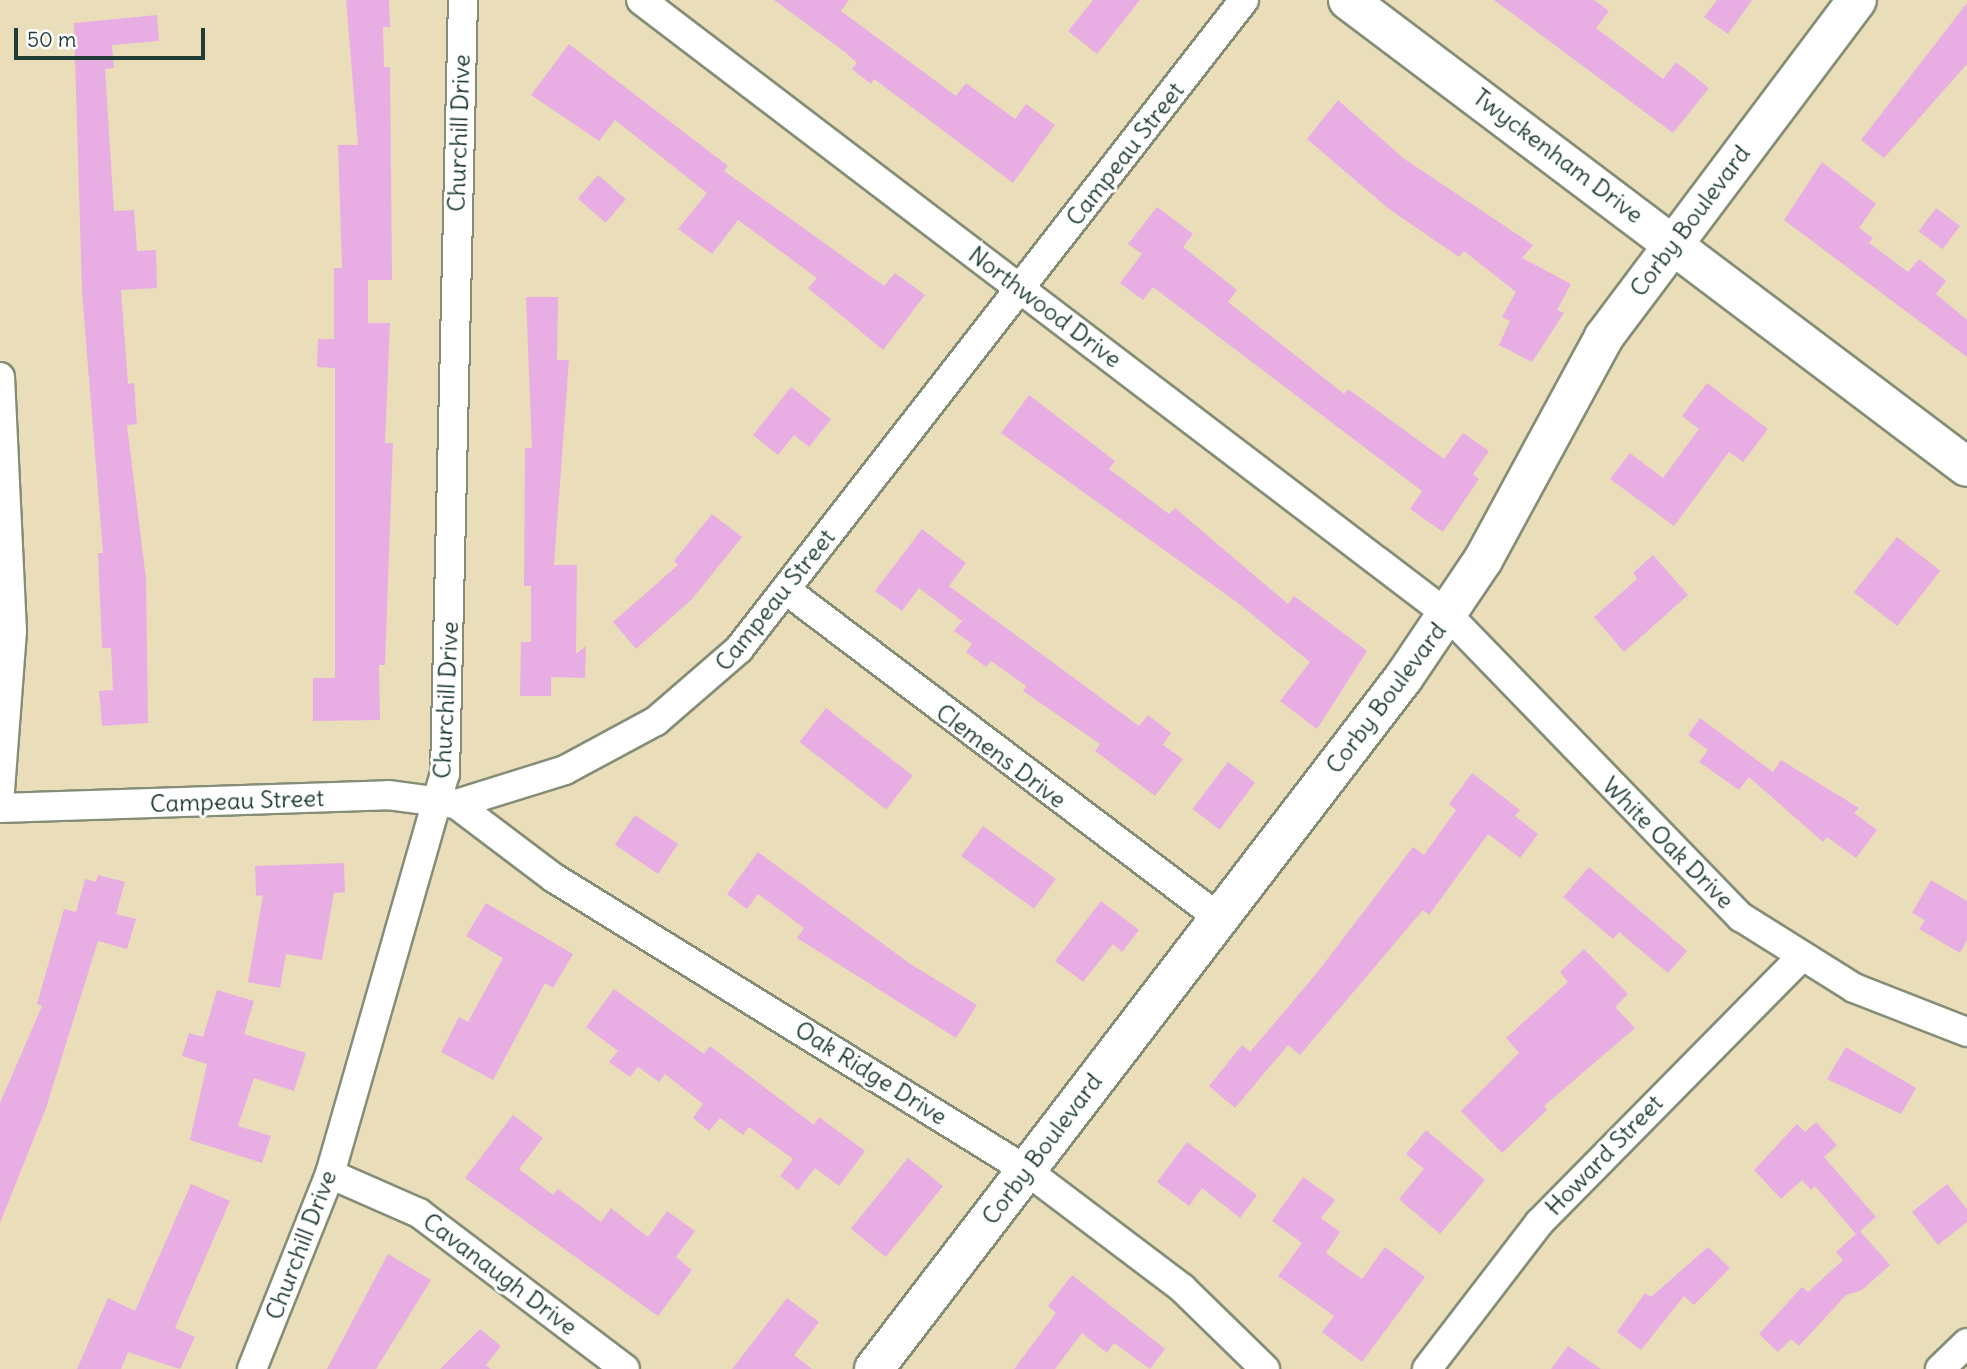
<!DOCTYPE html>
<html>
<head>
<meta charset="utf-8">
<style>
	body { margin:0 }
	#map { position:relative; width:1967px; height:1369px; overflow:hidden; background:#eadeba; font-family:Delius,sans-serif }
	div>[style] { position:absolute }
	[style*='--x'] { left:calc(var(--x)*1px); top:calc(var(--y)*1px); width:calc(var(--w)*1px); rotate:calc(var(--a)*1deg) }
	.building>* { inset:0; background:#e8ade3; transform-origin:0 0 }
	.roads { filter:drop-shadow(2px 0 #848e77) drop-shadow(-2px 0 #848e77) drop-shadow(0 2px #848e77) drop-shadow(0 -2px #848e77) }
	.street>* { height:28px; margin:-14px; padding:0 14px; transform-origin:14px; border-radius:14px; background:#fff }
	.secondary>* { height:38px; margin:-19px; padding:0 19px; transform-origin:19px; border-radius:19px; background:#fff }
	span { translate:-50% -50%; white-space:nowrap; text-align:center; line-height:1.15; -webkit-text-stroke:6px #fff; paint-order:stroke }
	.street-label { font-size:24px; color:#1f3d34 }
	.scale { position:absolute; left:14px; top:28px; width:191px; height:32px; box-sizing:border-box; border:4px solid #1f3d34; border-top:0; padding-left:9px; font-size:21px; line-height:24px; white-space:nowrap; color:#1f3d34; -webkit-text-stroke:5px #fff; paint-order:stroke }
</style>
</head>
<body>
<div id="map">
	<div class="building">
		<div style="clip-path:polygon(346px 0,389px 0,390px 27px,383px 27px,384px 67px,390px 67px,392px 280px,368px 280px,368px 323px,390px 323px,385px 443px,393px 443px,385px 665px,379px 665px,380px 720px,313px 721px,313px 678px,335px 678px,335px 368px,317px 367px,318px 339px,334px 339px,334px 268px,342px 268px,338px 145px,358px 145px)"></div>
		<div style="clip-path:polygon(774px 0,849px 0,841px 11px,956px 96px,966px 83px,1015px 119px,1026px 104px,1055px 125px,1013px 183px,874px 79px,871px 84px,852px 69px,857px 63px,845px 52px)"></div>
		<div style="clip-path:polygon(1093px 0,1140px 0,1097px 54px,1068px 31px)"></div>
		<div style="clip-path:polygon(1494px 0,1594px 0,1609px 11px,1596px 28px,1663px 79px,1676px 62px,1709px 88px,1673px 133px)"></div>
		<div style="clip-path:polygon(1717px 0,1752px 0,1728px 34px,1704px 17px)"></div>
		<div style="clip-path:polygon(1967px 3px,1967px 64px,1884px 158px,1861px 140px)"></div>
		<div style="clip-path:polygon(157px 15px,159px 41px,112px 45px,114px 68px,105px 69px,114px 211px,134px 210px,137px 251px,156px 250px,157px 288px,121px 290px,128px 384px,134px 383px,137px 424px,127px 425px,146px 579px,148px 723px,102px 726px,99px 691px,113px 690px,111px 648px,102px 648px,98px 553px,103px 553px,82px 292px,74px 23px)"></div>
		<div style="clip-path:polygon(569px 44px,728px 166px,724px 171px,884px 286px,895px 273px,925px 295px,883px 350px,808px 288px,817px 278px,738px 220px,712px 254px,678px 229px,707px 193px,615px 120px,599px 141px,531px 95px)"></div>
		<div style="clip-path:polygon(1338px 100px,1403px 158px,1533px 245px,1522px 258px,1571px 284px,1557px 310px,1564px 313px,1532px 362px,1499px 345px,1510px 321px,1502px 317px,1516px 292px,1464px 251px,1459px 257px,1389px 209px,1307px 139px)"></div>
		<div style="clip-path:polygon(1822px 162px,1876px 204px,1859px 228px,1873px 238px,1869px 243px,1908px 272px,1919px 259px,1946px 281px,1936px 294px,1967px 320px,1967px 357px,1784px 220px)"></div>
		<div style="left:598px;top:175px;width:37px;height:31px;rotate:41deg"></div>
		<div style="clip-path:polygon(1157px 207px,1193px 234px,1183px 247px,1237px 290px,1228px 302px,1344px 394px,1348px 389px,1444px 459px,1463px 433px,1489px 451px,1473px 474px,1479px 479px,1443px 532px,1410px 509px,1422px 491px,1153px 287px,1143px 300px,1120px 283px,1142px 254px,1128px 244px)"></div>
		<div style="left:1936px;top:208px;width:30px;height:29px;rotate:37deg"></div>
		<div style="clip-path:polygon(526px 297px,558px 297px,557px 360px,569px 360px,554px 565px,577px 565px,576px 654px,586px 646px,585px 678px,551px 677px,551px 696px,520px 696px,521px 642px,531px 642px,531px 586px,524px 586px,525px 448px,532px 448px)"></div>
		<div style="clip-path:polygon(1707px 383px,1768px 429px,1743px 462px,1729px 452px,1674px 526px,1610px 479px,1630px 453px,1663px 478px,1699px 429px,1682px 416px)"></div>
		<div style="clip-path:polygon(791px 387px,831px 419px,809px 447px,794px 435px,778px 455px,753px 435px)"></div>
		<div style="clip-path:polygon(1029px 395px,1115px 461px,1109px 469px,1169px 514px,1175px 508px,1288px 604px,1294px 596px,1367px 651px,1317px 729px,1280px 701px,1310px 662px,1238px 603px,1001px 433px)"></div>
		<div style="clip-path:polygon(712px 514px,742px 537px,692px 599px,636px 649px,613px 622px,678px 565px,674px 561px)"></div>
		<div style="clip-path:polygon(922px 529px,966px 563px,949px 586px,1139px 726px,1148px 715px,1171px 733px,1163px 745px,1183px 759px,1155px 796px,1095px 751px,1100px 744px,1023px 691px,1026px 686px,991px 661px,986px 667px,966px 652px,972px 644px,954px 631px,962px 621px,919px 588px,902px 611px,875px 591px)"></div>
		<div style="left:1897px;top:537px;width:55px;height:70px;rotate:38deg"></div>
		<div style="clip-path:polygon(1653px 555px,1688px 595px,1624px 652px,1594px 617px,1637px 579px,1633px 573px)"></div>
		<div style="left:826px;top:708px;width:110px;height:43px;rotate:38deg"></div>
		<div style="clip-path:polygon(1700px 718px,1773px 772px,1781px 760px,1859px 808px,1854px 813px,1877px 830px,1856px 858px,1827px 837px,1823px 842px,1749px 777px,1739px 790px,1699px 762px,1708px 750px,1688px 735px)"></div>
		<div style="left:1228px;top:762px;width:34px;height:59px;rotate:37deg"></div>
		<div style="clip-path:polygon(1472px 773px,1520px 810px,1515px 816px,1538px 834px,1520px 858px,1488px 834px,1429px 915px,1423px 910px,1300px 1055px,1288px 1045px,1235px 1108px,1209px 1086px,1242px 1045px,1250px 1052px,1316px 974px,1413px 847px,1424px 855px,1456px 810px,1449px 804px)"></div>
		<div style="left:635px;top:815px;width:52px;height:36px;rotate:34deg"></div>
		<div style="left:983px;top:826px;width:90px;height:37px;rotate:36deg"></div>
		<div style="clip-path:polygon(758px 852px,909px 963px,977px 1005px,956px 1038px,797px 938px,804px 928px,758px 894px,747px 909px,727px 894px)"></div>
		<div style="clip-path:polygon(344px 863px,345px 892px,334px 893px,322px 960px,286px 954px,280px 988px,248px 982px,263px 895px,256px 896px,255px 866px)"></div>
		<div style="clip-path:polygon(1589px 867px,1687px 951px,1668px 973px,1619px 932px,1613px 939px,1563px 897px)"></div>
		<div style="clip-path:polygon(98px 875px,125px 882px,116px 914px,136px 919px,127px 949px,98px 941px,46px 1108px,0 1223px,0 1103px,42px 1006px,37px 1004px,64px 909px,76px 912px,85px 879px,96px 882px)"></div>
		<div style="clip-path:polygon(1931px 880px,1967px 901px,1967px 940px,1960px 953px,1919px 929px,1925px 920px,1912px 913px)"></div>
		<div style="clip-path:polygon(1101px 901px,1139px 930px,1122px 952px,1113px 944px,1083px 982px,1055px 961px)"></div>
		<div style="clip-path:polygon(486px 903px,573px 954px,553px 988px,545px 983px,493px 1080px,441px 1052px,459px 1017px,468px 1022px,503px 958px,466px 936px)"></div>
		<div style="clip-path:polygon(1584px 949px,1628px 994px,1615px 1007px,1635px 1028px,1544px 1106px,1547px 1110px,1502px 1153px,1461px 1111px,1519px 1053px,1506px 1038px,1568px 982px,1560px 972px)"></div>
		<div style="clip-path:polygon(614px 989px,704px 1054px,710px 1046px,814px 1125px,819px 1117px,865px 1151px,839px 1186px,815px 1168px,798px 1190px,780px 1176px,793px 1159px,749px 1127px,743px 1135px,720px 1118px,709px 1131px,693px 1118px,703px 1104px,665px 1074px,659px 1082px,638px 1067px,630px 1077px,609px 1062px,618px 1051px,586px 1027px)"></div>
		<div style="clip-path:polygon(217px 990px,254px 1001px,244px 1034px,306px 1053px,294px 1091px,254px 1078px,238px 1126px,271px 1136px,262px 1163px,190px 1140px,207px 1064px,182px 1056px,189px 1033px,203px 1037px)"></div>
		<div style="clip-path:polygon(1846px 1047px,1916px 1088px,1901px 1114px,1827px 1079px)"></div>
		<div style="clip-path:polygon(513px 1115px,543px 1138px,519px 1169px,553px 1195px,558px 1189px,601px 1222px,611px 1208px,648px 1237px,667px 1211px,695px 1231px,676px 1257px,692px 1270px,658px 1316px,465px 1178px)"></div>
		<div style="clip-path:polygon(1816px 1122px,1837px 1145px,1824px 1157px,1876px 1217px,1860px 1231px,1890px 1265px,1862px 1290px,1846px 1295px,1799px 1346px,1791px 1339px,1778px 1352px,1759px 1334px,1802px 1287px,1808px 1292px,1843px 1260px,1836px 1252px,1856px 1234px,1815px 1186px,1811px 1190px,1802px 1180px,1781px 1199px,1754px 1170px,1797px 1124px,1805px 1132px)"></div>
		<div style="clip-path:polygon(1426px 1130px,1485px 1180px,1440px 1234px,1399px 1199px,1424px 1169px,1406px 1154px)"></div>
		<div style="clip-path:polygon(1187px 1142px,1257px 1195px,1240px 1218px,1202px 1188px,1189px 1206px,1157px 1182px)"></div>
		<div style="left:908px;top:1158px;width:45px;height:91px;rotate:39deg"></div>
		<div style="clip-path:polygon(1303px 1177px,1335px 1200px,1321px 1218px,1340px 1232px,1326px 1253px,1362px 1279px,1385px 1247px,1425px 1277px,1362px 1362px,1322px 1332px,1334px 1316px,1278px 1276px,1302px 1243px,1272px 1221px)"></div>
		<div style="clip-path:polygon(191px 1184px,230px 1201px,175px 1328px,195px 1337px,180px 1369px,128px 1352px,121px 1369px,77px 1369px,108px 1298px,135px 1311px)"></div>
		<div style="clip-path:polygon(1947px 1184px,1967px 1209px,1967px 1222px,1938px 1245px,1912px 1212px)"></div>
		<div style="clip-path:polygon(1708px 1247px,1730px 1268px,1694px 1305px,1684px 1296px,1641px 1350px,1617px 1332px,1645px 1293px,1651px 1297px)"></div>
		<div style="clip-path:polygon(388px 1254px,431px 1280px,376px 1369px,327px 1369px)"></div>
		<div style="clip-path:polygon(1072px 1275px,1165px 1349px,1150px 1369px,1114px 1343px,1107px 1353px,1082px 1333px,1055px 1369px,1014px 1369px,1056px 1313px,1048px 1306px)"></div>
		<div style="clip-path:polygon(787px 1298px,819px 1322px,794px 1355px,812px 1369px,732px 1369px)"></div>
		<div style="clip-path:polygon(480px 1329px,501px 1346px,486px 1365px,491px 1369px,440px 1369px)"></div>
		<div style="clip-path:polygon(1568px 1346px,1601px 1369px,1551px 1369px)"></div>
	</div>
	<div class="roads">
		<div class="street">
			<div style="--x:641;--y:0;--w:1015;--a:37.31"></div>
			<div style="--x:1448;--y:615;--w:421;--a:45.9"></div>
			<div style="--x:1741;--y:917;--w:133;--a:32.1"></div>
			<div style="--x:1854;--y:988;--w:121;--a:21.3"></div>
			<div style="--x:0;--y:377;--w:254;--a:87.3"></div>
			<div style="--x:12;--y:631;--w:160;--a:94.3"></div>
			<div style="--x:786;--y:590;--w:543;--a:37.14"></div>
			<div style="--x:456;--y:804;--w:123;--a:37.1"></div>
			<div style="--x:554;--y:878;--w:555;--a:31.74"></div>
			<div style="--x:1026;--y:1170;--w:196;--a:37.1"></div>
			<div style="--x:1182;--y:1288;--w:116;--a:44.3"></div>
			<div style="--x:0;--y:808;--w:388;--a:-1.9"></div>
			<div style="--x:388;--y:795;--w:69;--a:7.5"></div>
			<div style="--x:456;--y:804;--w:114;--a:-17.3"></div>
			<div style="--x:565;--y:770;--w:103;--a:-28.3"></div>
			<div style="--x:656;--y:721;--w:110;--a:-40.9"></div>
			<div style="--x:739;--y:649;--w:822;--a:-52.11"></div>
			<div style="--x:330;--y:1174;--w:97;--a:23.7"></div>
			<div style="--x:419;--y:1213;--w:258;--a:37.1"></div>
			<div style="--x:252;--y:1369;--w:210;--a:-68.2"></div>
			<div style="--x:330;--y:1174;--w:416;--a:-74"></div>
			<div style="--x:445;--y:774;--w:774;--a:-88.67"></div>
			<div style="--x:1427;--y:1369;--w:184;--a:-52.5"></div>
			<div style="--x:1539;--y:1223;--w:372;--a:-45.4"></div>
			<div style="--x:1940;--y:1369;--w:37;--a:-44"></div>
		</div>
		<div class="secondary">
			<div style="--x:1348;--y:0;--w:775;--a:37.03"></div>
			<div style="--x:874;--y:1369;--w:872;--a:-52.55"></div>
			<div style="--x:1404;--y:677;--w:141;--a:-56"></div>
			<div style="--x:1483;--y:560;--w:254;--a:-61.5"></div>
			<div style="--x:1604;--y:337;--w:421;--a:-53.1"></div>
		</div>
	</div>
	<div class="street-label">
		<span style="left:459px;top:133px;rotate:-88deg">Churchill Drive</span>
		<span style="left:1125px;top:154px;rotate:-52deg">Campeau Street</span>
		<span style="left:1558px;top:156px;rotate:37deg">Twyckenham Drive</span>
		<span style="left:1690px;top:221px;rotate:-53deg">Corby Boulevard</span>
		<span style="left:1045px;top:307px;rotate:37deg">Northwood Drive</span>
		<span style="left:775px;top:600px;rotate:-51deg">Campeau Street</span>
		<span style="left:1386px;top:698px;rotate:-53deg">Corby Boulevard</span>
		<span style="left:446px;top:700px;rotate:-87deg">Churchill Drive</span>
		<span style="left:1001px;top:756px;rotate:37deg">Clemens Drive</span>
		<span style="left:237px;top:801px;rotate:-2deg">Campeau Street</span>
		<span style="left:1668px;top:843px;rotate:45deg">White Oak Drive</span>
		<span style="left:871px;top:1073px;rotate:32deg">Oak Ridge Drive</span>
		<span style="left:1042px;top:1149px;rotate:-53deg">Corby Boulevard</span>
		<span style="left:1604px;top:1155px;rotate:-46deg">Howard Street</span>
		<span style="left:301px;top:1245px;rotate:-69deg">Churchill Drive</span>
		<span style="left:500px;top:1274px;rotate:37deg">Cavanaugh Drive</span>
	</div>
	<div class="scale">50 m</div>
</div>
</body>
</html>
